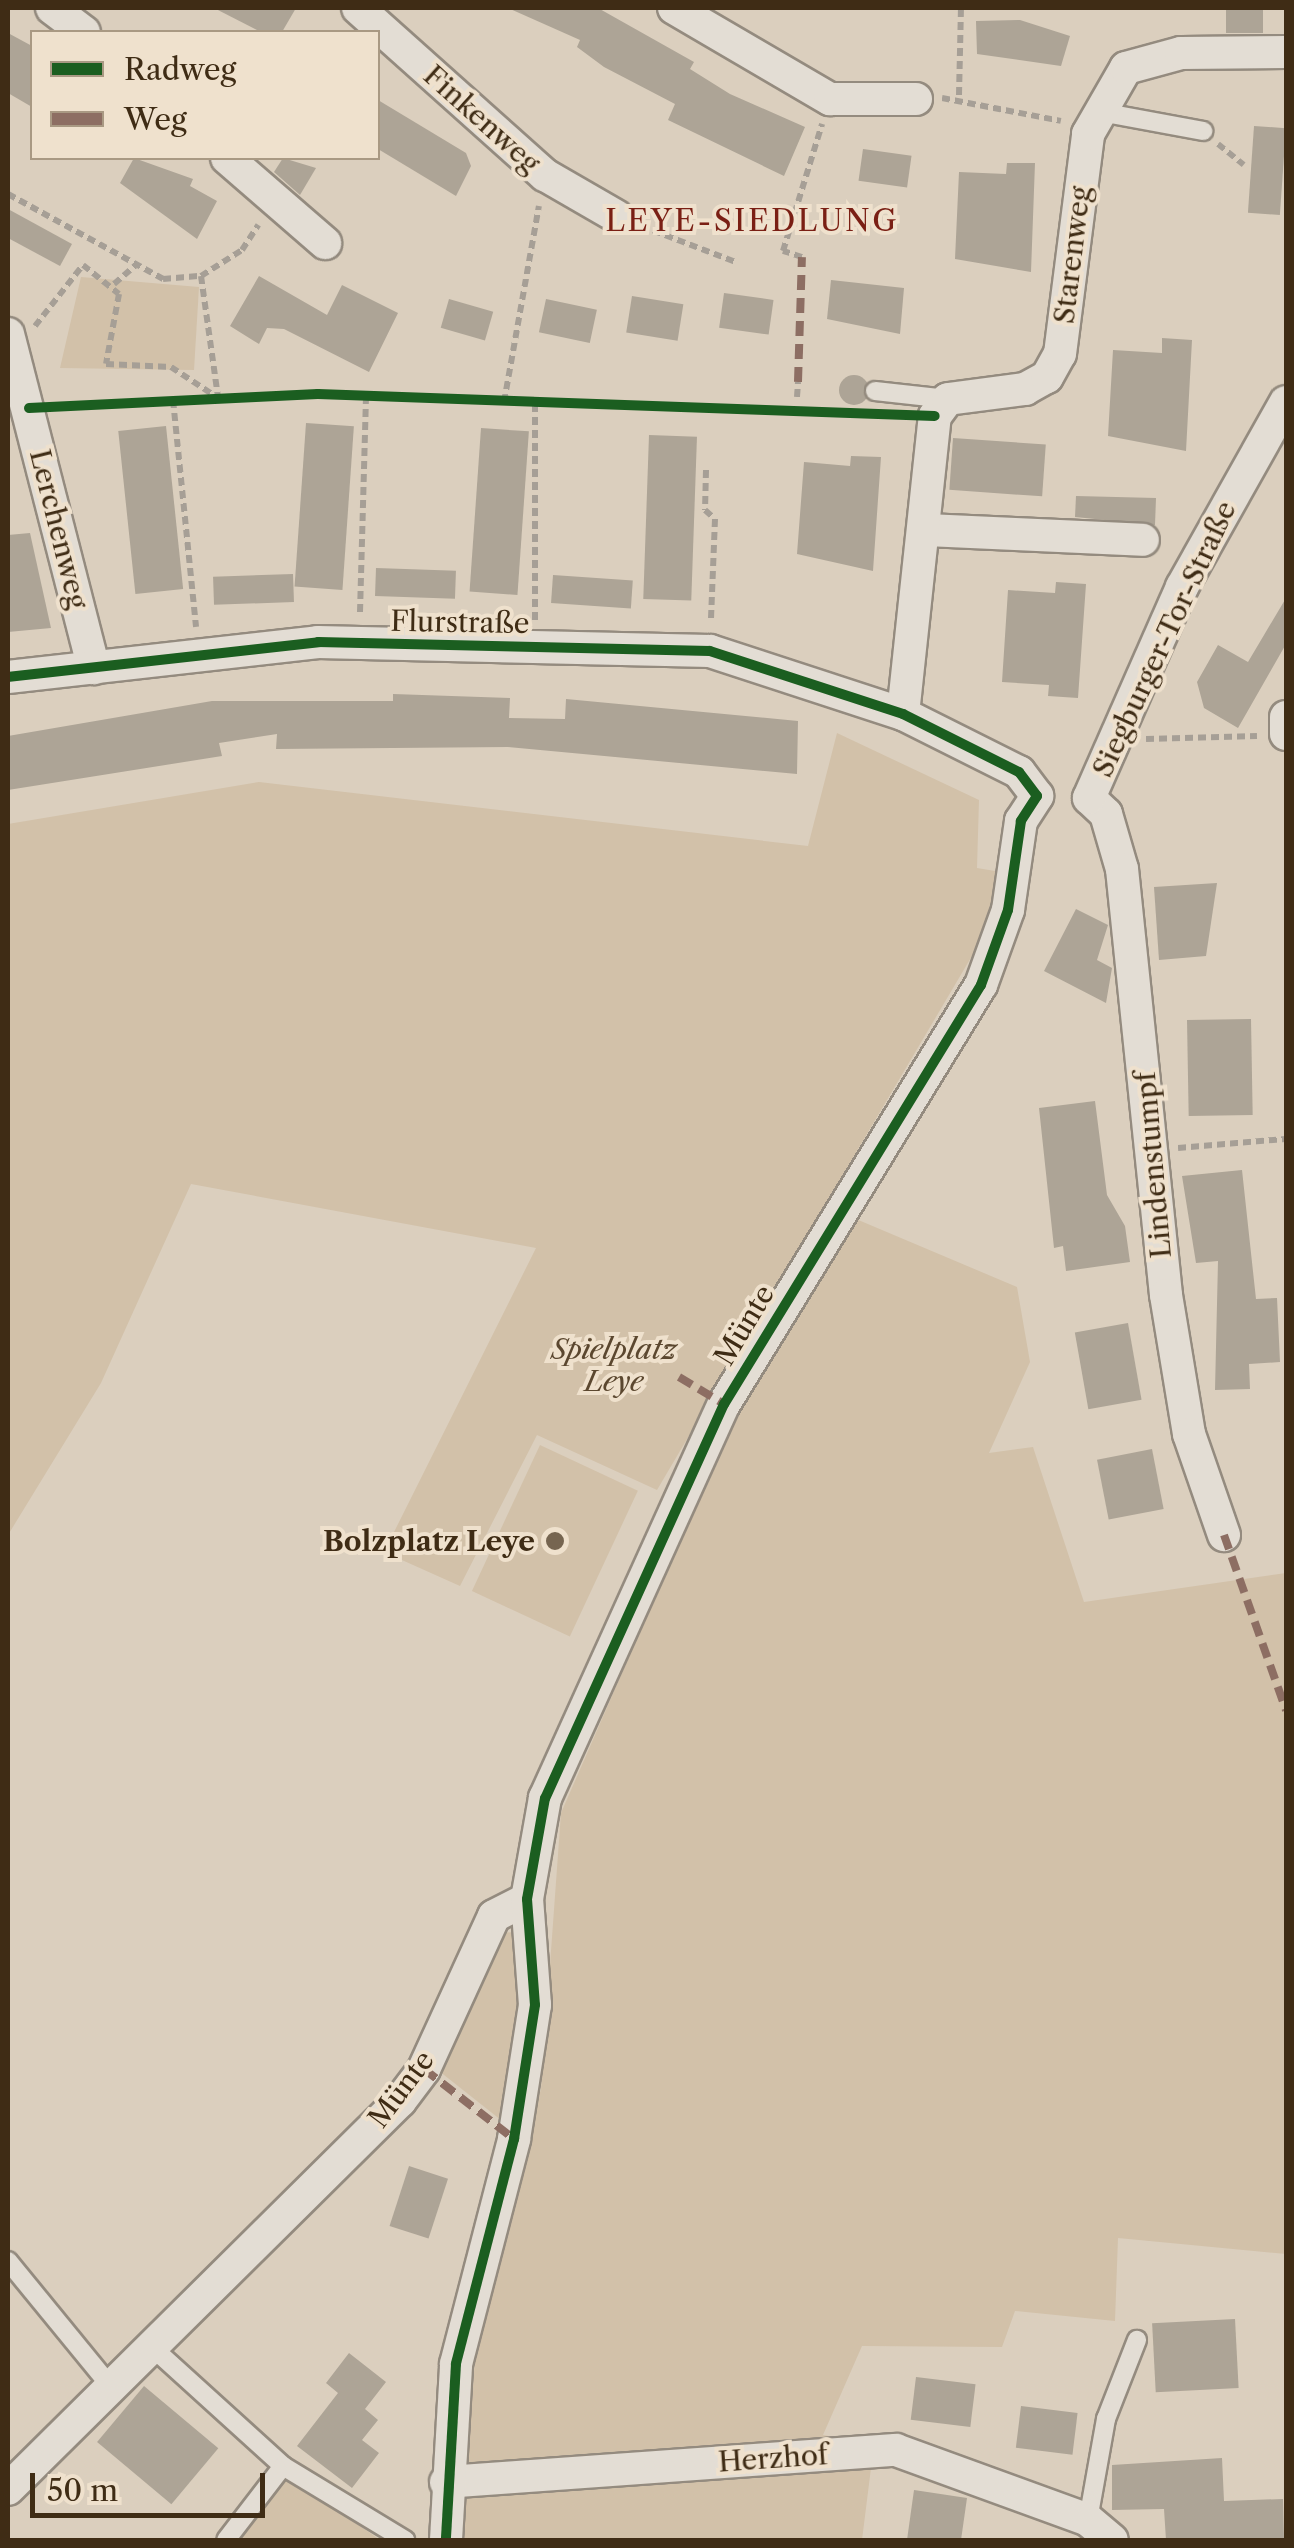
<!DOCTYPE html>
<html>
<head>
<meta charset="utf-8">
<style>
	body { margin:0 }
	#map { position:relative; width:1294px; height:2548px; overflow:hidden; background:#dbcfbe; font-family:"Libre Caslon Text",serif }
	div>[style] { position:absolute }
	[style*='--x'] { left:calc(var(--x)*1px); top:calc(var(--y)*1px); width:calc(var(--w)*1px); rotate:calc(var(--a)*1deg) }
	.green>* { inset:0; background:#d2c1a9; transform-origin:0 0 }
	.building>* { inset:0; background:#ada496; transform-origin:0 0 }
	.round { border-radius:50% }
	.path>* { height:6px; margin-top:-3px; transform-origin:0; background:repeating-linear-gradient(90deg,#a69f96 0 8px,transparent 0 13px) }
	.roads { filter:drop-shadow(2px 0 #948b7f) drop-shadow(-2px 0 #948b7f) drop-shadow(0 2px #948b7f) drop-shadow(0 -2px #948b7f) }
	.lane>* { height:18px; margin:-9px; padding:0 9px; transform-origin:9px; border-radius:9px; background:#e3ddd4 }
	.street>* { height:32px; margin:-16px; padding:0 16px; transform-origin:16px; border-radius:16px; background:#e3ddd4 }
	.quiet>* { height:8px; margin-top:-4px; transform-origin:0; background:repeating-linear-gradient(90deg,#8d6e63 0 15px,transparent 0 23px) }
	.cycleway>* { height:10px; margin:-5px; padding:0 5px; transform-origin:5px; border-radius:5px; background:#1b5e20 }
	.dots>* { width:28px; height:28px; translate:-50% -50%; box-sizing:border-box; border:5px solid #efe1cd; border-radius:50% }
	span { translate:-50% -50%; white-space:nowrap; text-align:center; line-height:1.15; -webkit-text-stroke:8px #efe1cd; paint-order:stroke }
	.street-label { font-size:28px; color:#3f2c15 }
	.park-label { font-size:28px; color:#5b472f; font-style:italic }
	.poi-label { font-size:28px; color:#3f2c15; font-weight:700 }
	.right { translate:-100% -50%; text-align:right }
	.neighbourhood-label { font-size:30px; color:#7a1f14; letter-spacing:2.5px }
	.frame { position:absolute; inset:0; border:10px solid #3f2c15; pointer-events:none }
	.legend { position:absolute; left:30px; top:30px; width:350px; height:130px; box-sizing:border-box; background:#efe1cd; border:2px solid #a99983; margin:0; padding:12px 18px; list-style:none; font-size:30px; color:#3f2c15 }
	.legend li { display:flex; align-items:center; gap:20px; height:50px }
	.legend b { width:50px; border:2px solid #a99983 }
	.scale { position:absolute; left:30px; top:2473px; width:235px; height:45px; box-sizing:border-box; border:5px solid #3f2c15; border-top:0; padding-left:12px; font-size:30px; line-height:35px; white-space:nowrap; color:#3f2c15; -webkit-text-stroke:8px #efe1cd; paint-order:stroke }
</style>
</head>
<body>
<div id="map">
	<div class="green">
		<div style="clip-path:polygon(81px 277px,199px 287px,194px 370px,60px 368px)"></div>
		<div style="clip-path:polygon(837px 733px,979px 800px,977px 868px,1001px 872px,992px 922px,657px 1490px,537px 1435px,460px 1586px,384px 1552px,536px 1248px,191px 1184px,101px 1383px,8px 1535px,8px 824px,259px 782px,808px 846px)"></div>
		<div style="clip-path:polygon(856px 1219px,1017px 1287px,1030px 1362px,989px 1453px,1033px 1447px,1084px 1602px,1286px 1573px,1286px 2254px,1118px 2238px,1115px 2321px,1015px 2311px,1002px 2347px,862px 2346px,823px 2435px,874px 2444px,862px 2540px,462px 2540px,478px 2316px,541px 2089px,561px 1813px,742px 1398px)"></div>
		<div style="left:540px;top:1445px;width:108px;height:161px;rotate:25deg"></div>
		<div style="clip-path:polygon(517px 1932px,522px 1977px,506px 2124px,439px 2071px,494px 1933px)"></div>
		<div style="clip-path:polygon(283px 2472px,380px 2540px,232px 2540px)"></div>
	</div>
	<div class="building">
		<div style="clip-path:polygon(214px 8px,296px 8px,282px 32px,261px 32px)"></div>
		<div style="clip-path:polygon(508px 8px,598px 8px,694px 62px,690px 69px,730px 94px,805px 127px,784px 176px,668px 120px,675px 104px,604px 67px,577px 47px,580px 40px)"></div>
		<div style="left:1226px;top:8px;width:37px;height:25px"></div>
		<div style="clip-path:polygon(1020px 20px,1070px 36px,1061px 66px,977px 54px,976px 21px)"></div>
		<div style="clip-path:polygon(8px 33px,32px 46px,32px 107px,8px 93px)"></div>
		<div style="clip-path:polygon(378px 100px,466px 153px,471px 166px,456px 196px,378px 149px)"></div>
		<div style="left:1254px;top:126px;width:32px;height:87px;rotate:4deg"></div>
		<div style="left:863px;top:149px;width:49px;height:32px;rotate:8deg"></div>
		<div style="clip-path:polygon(134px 158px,193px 179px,190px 186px,217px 201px,197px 239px,120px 183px)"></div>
		<div style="clip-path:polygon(283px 158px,316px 168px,300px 195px,274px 172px)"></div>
		<div style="clip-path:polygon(1007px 163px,1035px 163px,1031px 272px,955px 259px,959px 172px,1006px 174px)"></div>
		<div style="clip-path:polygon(8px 209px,72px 244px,60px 266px,8px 238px)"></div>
		<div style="clip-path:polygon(259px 276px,327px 315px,342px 285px,398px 313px,369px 372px,284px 329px,267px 328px,259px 344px,230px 326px)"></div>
		<div style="clip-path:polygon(831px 280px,904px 288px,900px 334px,827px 319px)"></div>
		<div style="left:724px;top:293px;width:50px;height:35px;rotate:8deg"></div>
		<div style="left:632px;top:296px;width:52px;height:37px;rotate:9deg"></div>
		<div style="left:449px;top:299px;width:46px;height:30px;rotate:16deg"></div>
		<div style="left:546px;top:299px;width:52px;height:34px;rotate:12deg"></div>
		<div style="clip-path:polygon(1162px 338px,1192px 340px,1186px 451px,1108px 436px,1113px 350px,1162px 353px)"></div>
		<div class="round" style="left:839px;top:375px;width:30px;height:30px"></div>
		<div style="left:306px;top:423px;width:48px;height:164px;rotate:4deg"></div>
		<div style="left:166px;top:426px;width:164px;height:48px;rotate:84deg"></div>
		<div style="left:481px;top:428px;width:48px;height:164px;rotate:4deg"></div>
		<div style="left:649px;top:435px;width:48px;height:164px;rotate:2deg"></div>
		<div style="left:953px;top:438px;width:93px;height:52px;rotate:4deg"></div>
		<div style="clip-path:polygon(851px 456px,881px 457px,873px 571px,797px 554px,804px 462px,850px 466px)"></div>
		<div style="clip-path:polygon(1076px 496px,1156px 498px,1155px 525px,1075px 517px)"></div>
		<div style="clip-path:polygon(30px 533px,51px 628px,8px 632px,8px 535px)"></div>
		<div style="left:376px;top:568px;width:80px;height:28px;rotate:2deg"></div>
		<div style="left:293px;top:574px;width:28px;height:80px;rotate:88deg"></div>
		<div style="left:553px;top:575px;width:80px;height:28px;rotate:4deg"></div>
		<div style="clip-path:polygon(1056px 582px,1086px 584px,1078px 698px,1048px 696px,1049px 685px,1002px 682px,1008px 590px,1055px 593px)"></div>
		<div style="clip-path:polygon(1286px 598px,1286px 644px,1238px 728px,1204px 708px,1197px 682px,1218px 645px,1248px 662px)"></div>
		<div style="clip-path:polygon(393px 694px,510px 698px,509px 718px,565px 719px,566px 699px,798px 721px,797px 774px,508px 747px,276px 749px,277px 734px,219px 743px,222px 756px,8px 790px,8px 736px,212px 701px,393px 701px)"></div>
		<div style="clip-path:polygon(1217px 883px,1206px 956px,1159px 960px,1154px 887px)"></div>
		<div style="clip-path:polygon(1076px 909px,1108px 925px,1097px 960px,1112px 968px,1106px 1003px,1044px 971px)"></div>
		<div style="left:1251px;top:1019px;width:96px;height:64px;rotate:89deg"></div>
		<div style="clip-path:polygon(1095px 1101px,1107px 1195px,1125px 1226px,1130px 1262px,1066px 1271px,1063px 1246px,1054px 1248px,1039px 1108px)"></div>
		<div style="clip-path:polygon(1242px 1170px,1256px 1299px,1277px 1298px,1280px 1362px,1249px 1364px,1250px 1389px,1215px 1390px,1218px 1261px,1196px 1263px,1182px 1176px)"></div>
		<div style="left:1128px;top:1323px;width:78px;height:54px;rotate:80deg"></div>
		<div style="left:1152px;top:1449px;width:61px;height:56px;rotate:79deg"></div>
		<div style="left:409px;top:2166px;width:41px;height:63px;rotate:18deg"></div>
		<div style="left:1235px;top:2319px;width:69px;height:83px;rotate:87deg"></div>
		<div style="clip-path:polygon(349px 2353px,386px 2382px,365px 2409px,378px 2420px,362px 2440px,379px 2453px,352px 2488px,297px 2446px,338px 2393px,326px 2383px)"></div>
		<div style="left:916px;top:2377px;width:60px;height:43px;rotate:7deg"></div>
		<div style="left:144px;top:2386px;width:97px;height:73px;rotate:40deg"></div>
		<div style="left:1021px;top:2406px;width:57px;height:42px;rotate:7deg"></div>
		<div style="clip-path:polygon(1222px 2458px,1224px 2501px,1283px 2499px,1284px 2540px,1166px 2540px,1164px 2509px,1112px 2510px,1112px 2465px)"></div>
		<div style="clip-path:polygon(914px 2490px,967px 2498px,961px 2540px,907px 2540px)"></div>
	</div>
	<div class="path">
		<div style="--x:959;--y:95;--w:87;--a:-88.7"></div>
		<div style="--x:942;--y:98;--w:121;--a:10.9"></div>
		<div style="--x:1218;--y:144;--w:33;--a:39"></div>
		<div style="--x:8;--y:194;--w:177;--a:28.7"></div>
		<div style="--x:163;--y:279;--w:38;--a:-5"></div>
		<div style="--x:201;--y:276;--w:49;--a:-32.4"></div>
		<div style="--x:242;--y:250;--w:30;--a:-57"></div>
		<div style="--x:641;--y:226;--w:102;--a:20.8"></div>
		<div style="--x:802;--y:257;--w:20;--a:-162"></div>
		<div style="--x:783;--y:251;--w:133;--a:-72.9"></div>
		<div style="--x:201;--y:276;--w:122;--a:82"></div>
		<div style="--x:114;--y:284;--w:28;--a:-41"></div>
		<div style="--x:35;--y:326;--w:78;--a:-51.8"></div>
		<div style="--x:83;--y:265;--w:46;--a:38.9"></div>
		<div style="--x:119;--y:294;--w:71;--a:100.5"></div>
		<div style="--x:106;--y:364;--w:65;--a:2.6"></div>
		<div style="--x:171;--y:367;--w:56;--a:33.4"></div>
		<div style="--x:797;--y:397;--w:15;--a:-86"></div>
		<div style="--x:173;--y:400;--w:228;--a:84.2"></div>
		<div style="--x:504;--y:402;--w:199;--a:-79.9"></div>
		<div style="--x:535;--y:404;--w:216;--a:90"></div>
		<div style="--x:706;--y:470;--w:40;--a:91.4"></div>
		<div style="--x:705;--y:510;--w:13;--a:42"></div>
		<div style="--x:715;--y:519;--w:101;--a:92.3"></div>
		<div style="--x:360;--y:612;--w:216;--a:-88.4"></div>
		<div style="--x:1146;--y:739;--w:111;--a:-1.5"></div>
		<div style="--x:1178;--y:1148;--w:108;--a:-4.8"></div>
	</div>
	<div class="roads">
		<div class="lane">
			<div style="--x:1106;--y:113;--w:99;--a:10.5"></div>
			<div style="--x:875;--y:391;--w:73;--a:6.3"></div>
			<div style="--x:8;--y:2261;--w:163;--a:50.7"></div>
			<div style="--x:153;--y:2348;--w:176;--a:42.2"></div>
			<div style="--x:283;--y:2466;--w:93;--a:127.6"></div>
			<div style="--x:283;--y:2466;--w:143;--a:31.2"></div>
			<div style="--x:1088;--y:2520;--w:103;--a:-79.9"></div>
			<div style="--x:1106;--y:2419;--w:85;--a:-68.6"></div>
		</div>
		<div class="street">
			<div style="--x:52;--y:8;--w:40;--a:37"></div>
			<div style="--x:358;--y:8;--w:251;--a:41.8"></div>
			<div style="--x:545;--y:175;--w:82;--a:30"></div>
			<div style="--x:674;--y:8;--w:181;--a:30.3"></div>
			<div style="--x:830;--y:99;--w:86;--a:0"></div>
			<div style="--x:227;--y:158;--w:130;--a:40.9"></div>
			<div style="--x:8;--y:334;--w:345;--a:75.6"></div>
			<div style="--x:926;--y:530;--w:217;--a:2.6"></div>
			<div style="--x:8;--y:677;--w:312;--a:-6.4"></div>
			<div style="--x:318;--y:642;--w:392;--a:1.3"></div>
			<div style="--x:710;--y:651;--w:203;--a:18.1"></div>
			<div style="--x:903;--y:714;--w:130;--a:26.6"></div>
			<div style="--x:1019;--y:772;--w:30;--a:53"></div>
			<div style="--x:903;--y:714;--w:300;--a:-83.9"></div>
			<div style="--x:935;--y:416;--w:21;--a:-53"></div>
			<div style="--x:948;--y:399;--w:78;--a:-7.4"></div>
			<div style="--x:1025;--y:389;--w:25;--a:-29"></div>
			<div style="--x:1047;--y:377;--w:26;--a:-61"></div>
			<div style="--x:1060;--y:354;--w:222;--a:-82.7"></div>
			<div style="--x:1088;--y:134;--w:76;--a:-60.1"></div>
			<div style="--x:1126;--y:68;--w:57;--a:-15.3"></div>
			<div style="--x:1181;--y:53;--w:105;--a:-0.5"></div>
			<div style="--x:1286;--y:717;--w:17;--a:90"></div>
			<div style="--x:1089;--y:798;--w:23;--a:43"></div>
			<div style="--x:1106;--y:814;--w:57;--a:73.8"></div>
			<div style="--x:1122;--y:869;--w:428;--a:84.1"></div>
			<div style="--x:1166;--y:1295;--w:141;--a:80.6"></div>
			<div style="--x:1189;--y:1434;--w:107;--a:70.9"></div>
			<div style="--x:1089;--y:798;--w:231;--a:-66.2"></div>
			<div style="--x:1182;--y:587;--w:212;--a:-60.7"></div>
			<div style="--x:446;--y:2482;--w:451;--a:-4.1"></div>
			<div style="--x:896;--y:2450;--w:204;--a:20"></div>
			<div style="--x:1088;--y:2520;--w:31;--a:40"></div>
			<div style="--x:8;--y:2489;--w:552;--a:-44.71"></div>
			<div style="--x:400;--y:2101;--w:40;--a:-53"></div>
			<div style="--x:424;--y:2069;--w:168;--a:-65.4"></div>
			<div style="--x:494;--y:1916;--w:37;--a:-27"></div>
			<div style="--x:446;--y:2540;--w:176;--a:-86.7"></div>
			<div style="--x:456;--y:2364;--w:232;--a:-75.5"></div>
			<div style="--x:514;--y:2139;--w:136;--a:-81.1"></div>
			<div style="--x:535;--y:2005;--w:106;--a:-94.3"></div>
			<div style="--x:527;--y:1899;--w:103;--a:-79.9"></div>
			<div style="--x:545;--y:1798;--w:433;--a:-65.6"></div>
			<div style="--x:724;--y:1404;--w:492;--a:-58.5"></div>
			<div style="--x:981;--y:985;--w:80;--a:-70.2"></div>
			<div style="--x:1008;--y:910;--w:90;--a:-81.7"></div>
			<div style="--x:1021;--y:821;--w:30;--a:-57"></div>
		</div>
	</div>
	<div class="quiet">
		<div style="--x:798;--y:382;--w:125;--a:-88.2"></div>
		<div style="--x:679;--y:1377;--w:52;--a:31"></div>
		<div style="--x:1224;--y:1535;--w:186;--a:70.5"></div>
		<div style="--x:424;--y:2069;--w:114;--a:37.9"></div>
	</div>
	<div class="cycleway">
		<div style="--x:29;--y:408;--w:289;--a:-2.8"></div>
		<div style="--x:318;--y:394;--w:617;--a:2.04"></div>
		<div style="--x:8;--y:677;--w:312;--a:-6.4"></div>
		<div style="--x:318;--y:642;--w:392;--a:1.3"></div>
		<div style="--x:710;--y:651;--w:203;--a:18.1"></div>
		<div style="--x:903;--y:714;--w:130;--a:26.6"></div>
		<div style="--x:1019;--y:772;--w:30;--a:53"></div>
		<div style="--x:1037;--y:796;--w:30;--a:123"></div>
		<div style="--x:1021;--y:821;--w:90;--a:98.3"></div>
		<div style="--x:1008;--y:910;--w:80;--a:109.8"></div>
		<div style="--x:981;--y:985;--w:492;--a:121.5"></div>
		<div style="--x:724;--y:1404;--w:433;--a:114.4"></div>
		<div style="--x:545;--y:1798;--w:103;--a:100.1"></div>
		<div style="--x:527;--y:1899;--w:106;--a:85.7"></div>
		<div style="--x:535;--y:2005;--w:136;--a:98.9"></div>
		<div style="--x:514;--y:2139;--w:232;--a:104.5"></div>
		<div style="--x:456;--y:2364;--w:176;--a:93.3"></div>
	</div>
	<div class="dots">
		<div style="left:555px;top:1541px;background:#766550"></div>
	</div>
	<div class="street-label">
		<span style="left:482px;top:119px;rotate:42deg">Finkenweg</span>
		<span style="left:1072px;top:255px;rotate:-83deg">Starenweg</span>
		<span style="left:59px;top:529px;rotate:76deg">Lerchenweg</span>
		<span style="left:460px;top:622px;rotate:1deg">Flurstraße</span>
		<span style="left:1164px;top:639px;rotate:-65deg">Siegburger-Tor-Straße</span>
		<span style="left:1153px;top:1165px;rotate:-95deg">Lindenstumpf</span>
		<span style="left:744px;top:1325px;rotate:-59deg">Münte</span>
		<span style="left:401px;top:2089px;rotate:-53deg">Münte</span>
		<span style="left:773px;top:2458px;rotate:-4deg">Herzhof</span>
	</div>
	<div class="park-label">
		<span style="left:614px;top:1365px">Spielplatz<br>Leye</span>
	</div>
	<div class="poi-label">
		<span class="right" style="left:535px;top:1541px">Bolzplatz Leye</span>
	</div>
	<div class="neighbourhood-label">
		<span style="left:752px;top:221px">LEYE-SIEDLUNG</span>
	</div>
	<div class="frame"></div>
	<ul class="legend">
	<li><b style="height:12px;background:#1b5e20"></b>Radweg</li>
	<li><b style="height:12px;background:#8d6e63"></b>Weg</li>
	</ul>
	<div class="scale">50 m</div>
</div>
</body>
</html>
